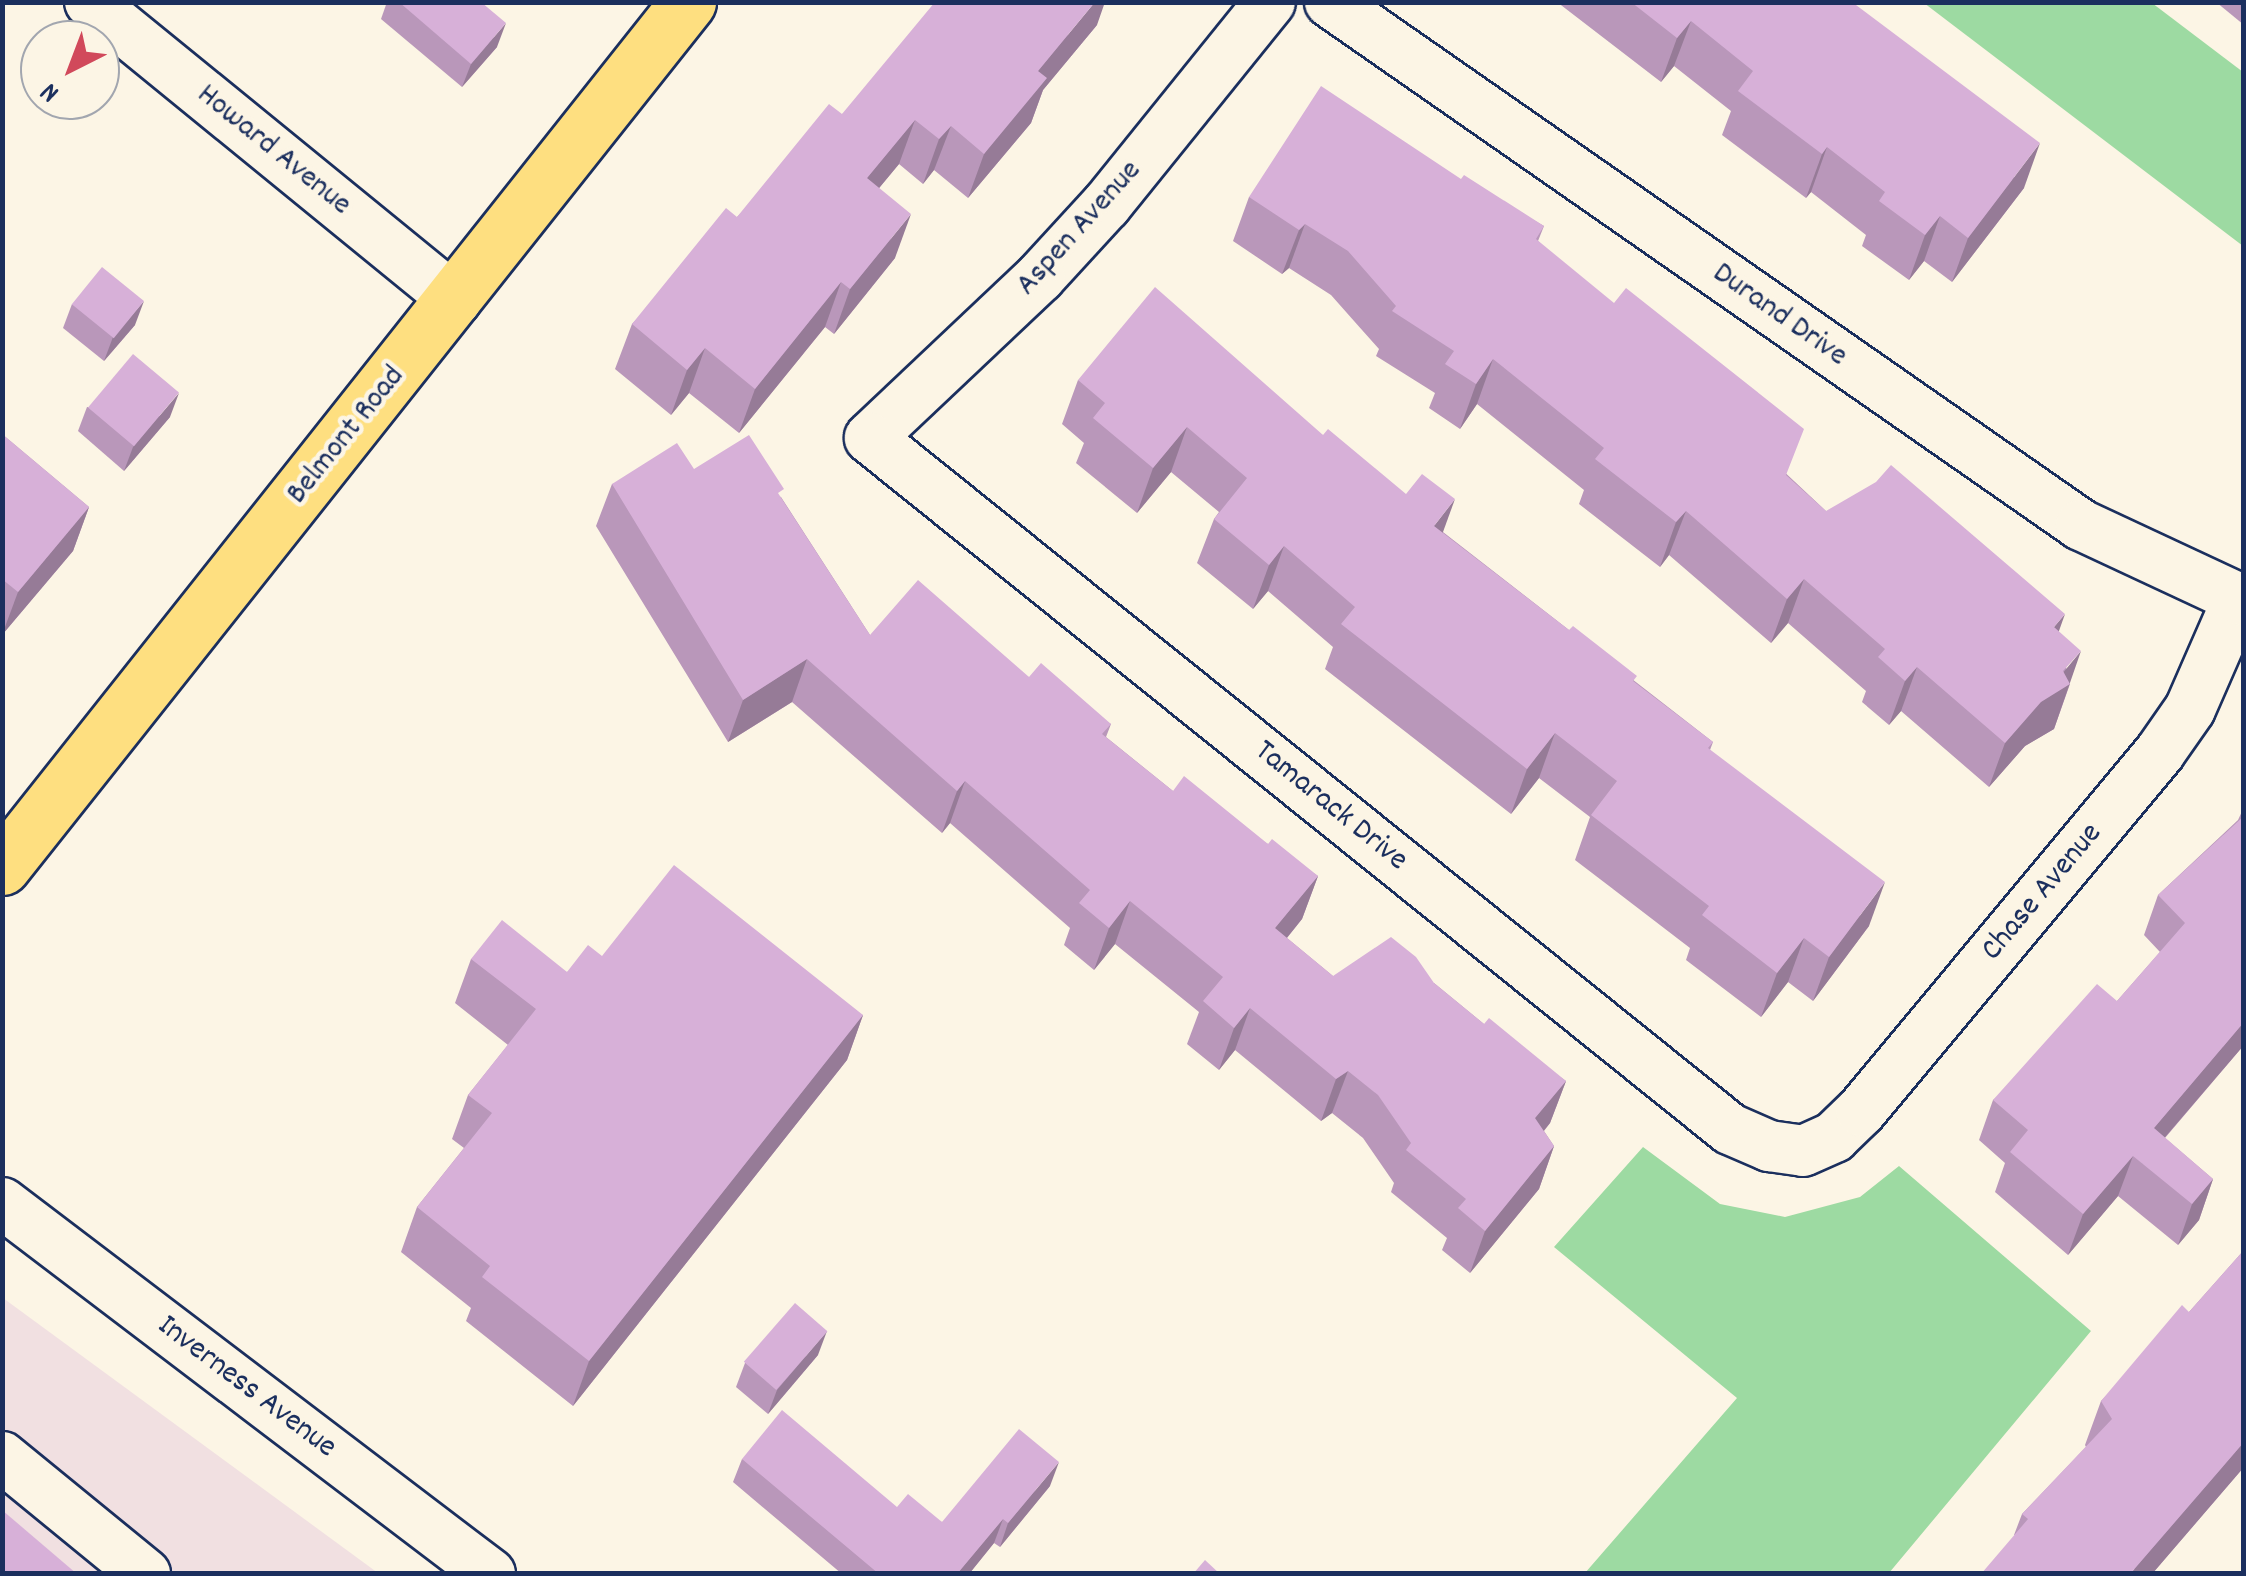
<!DOCTYPE html>
<html>
<head>
<meta charset="utf-8">
<style>
	body { margin:0 }
	#map { position:relative; width:2246px; height:1576px; overflow:hidden; background:#fcf5e5; font-family:Dekko,sans-serif }
	div>[style] { position:absolute }
	[style*='--x'] { left:calc(var(--x)*1px); top:calc(var(--y)*1px); width:calc(var(--w)*1px); rotate:calc(var(--a)*1deg) }
	.built>* { inset:0; background:#f1e0e1 }
	.green>* { inset:0; background:#9ddaa2 }
	.roads { filter:drop-shadow(2px 0 #1b2f5e) drop-shadow(-2px 0 #1b2f5e) drop-shadow(0 2px #1b2f5e) drop-shadow(0 -2px #1b2f5e) }
	.minor>* { height:50px; margin:-25px; padding:0 25px; transform-origin:25px; border-radius:25px; background:#fcf5e5 }
	.major>* { height:55px; margin:-27.5px; padding:0 27.5px; transform-origin:27.5px; border-radius:27.5px; background:#fedf80 }
	.wall>* { inset:0; background:#b997ba }
	.shaded-wall>* { inset:0; background:#967b97 }
	.building>* { inset:0; background:#d7b0d8; transform-origin:0 0 }
	span { translate:-50% -50%; white-space:nowrap; text-align:center; line-height:1.15; -webkit-text-stroke:9px #fcf5e5; paint-order:stroke }
	.street-label { font-size:32px; color:#1b2f5e }
	.frame { position:absolute; inset:0; border:5px solid #1b2f5e; pointer-events:none }
	.north { position:absolute; left:20px; top:20px; width:100px; height:100px; box-sizing:border-box; background:#fcf5e5; border:2px solid #a2a6af; border-radius:50%; rotate:222deg; font-size:28px; font-weight:700; line-height:40px; text-align:center; color:#1b2f5e }
	.north::after { content:''; display:block; margin:auto; width:35px; height:45px; background:#d1495b; clip-path:polygon(50% 0,100% 100%,50% 72%,0 100%) }
</style>
</head>
<body>
<div id="map">
	<div class="built">
		<div style="clip-path:polygon(3px 1298px,378px 1573px,3px 1573px)"></div>
	</div>
	<div class="green">
		<div style="clip-path:polygon(1924px 3px,2152px 3px,2243px 72px,2243px 246px)"></div>
		<div style="clip-path:polygon(1643px 1147px,1720px 1204px,1785px 1217px,1860px 1197px,1899px 1166px,2091px 1331px,1889px 1573px,1585px 1573px,1737px 1398px,1554px 1247px)"></div>
	</div>
	<div class="roads">
		<div class="minor">
			<div style="--x:90;--y:2;--w:472;--a:39.2"></div>
			<div style="--x:1270;--y:2;--w:261;--a:128.9"></div>
			<div style="--x:1106;--y:205;--w:98;--a:132.5"></div>
			<div style="--x:1040;--y:277;--w:234;--a:136.6"></div>
			<div style="--x:870;--y:438;--w:1103;--a:38.78"></div>
			<div style="--x:1730;--y:1129;--w:43;--a:23.6"></div>
			<div style="--x:1769;--y:1146;--w:34;--a:8"></div>
			<div style="--x:1803;--y:1151;--w:34;--a:-24"></div>
			<div style="--x:1834;--y:1137;--w:37;--a:-44"></div>
			<div style="--x:1861;--y:1111;--w:467;--a:-50.2"></div>
			<div style="--x:2160;--y:752;--w:52;--a:-55.1"></div>
			<div style="--x:2190;--y:709;--w:120;--a:-66.4"></div>
			<div style="--x:1330;--y:2;--w:915;--a:34.85"></div>
			<div style="--x:2081;--y:525;--w:180;--a:25"></div>
			<div style="--x:2;--y:1203;--w:613;--a:37.24"></div>
			<div style="--x:2;--y:1457;--w:185;--a:39.3"></div>
		</div>
		<div class="major">
			<div style="--x:2;--y:867;--w:1104;--a:-51.58"></div>
		</div>
	</div>
	<div class="wall">
		<div style="clip-path:polygon(387px 2px,481px 2px,497px 47px,462px 87px,381px 19px)"></div>
		<div style="clip-path:polygon(1557px 2px,1852px 2px,2024px 188px,1952px 282px,1924px 261px,1909px 280px,1862px 246px,1866px 235px,1811px 192px,1806px 198px,1722px 135px,1731px 111px,1674px 66px,1661px 82px)"></div>
		<div style="clip-path:polygon(2216px 2px,2244px 2px,2244px 25px)"></div>
		<div style="clip-path:polygon(1097px 25px,1043px 90px,1031px 123px,968px 198px,934px 170px,923px 184px,899px 164px,879px 188px,895px 258px,834px 334px,825px 327px,739px 433px,689px 393px,671px 415px,615px 369px,632px 324px,737px 217px,842px 114px)"></div>
		<div style="clip-path:polygon(1461px 179px,1544px 226px,1538px 241px,1826px 511px,2058px 632px,2070px 684px,2054px 729px,2025px 746px,1989px 787px,1901px 711px,1889px 725px,1862px 702px,1866px 691px,1788px 623px,1771px 643px,1669px 555px,1660px 567px,1579px 504px,1584px 490px,1477px 404px,1460px 429px,1429px 408px,1435px 393px,1376px 356px,1379px 349px,1331px 295px,1289px 268px,1282px 274px,1233px 241px,1249px 197px)"></div>
		<div style="clip-path:polygon(72px 304px,135px 325px,104px 361px,63px 328px)"></div>
		<div style="clip-path:polygon(1078px 380px,1323px 435px,1443px 532px,1713px 742px,1710px 750px,1869px 926px,1813px 1001px,1788px 982px,1761px 1017px,1686px 960px,1690px 948px,1575px 860px,1590px 817px,1539px 778px,1511px 814px,1325px 669px,1333px 647px,1268px 591px,1253px 609px,1197px 563px,1214px 519px,1219px 512px,1171px 472px,1137px 513px,1076px 463px,1084px 443px,1062px 424px)"></div>
		<div style="clip-path:polygon(87px 407px,170px 417px,124px 471px,78px 431px)"></div>
		<div style="clip-path:polygon(2px 434px,89px 507px,73px 551px,2px 635px)"></div>
		<div style="clip-path:polygon(694px 469px,781px 497px,870px 635px,1029px 677px,1111px 724px,1106px 737px,1173px 791px,1268px 844px,1318px 876px,1302px 919px,1287px 938px,1333px 976px,1434px 983px,1484px 1024px,1566px 1081px,1550px 1123px,1544px 1131px,1554px 1146px,1539px 1189px,1470px 1273px,1442px 1250px,1447px 1238px,1391px 1192px,1394px 1183px,1363px 1138px,1332px 1113px,1321px 1121px,1235px 1050px,1219px 1070px,1187px 1044px,1199px 1012px,1115px 944px,1094px 970px,1064px 945px,1070px 928px,950px 823px,942px 833px,792px 702px,728px 742px,596px 526px,612px 484px)"></div>
		<div style="clip-path:polygon(2244px 807px,2244px 1045px,2165px 1138px,2213px 1179px,2199px 1220px,2178px 1245px,2118px 1196px,2068px 1255px,1995px 1192px,2005px 1163px,1979px 1140px,1993px 1100px,2117px 1001px,2160px 952px,2144px 935px,2158px 895px,2238px 820px)"></div>
		<div style="clip-path:polygon(602px 956px,863px 1015px,847px 1060px,573px 1406px,466px 1321px,471px 1308px,401px 1252px,417px 1207px,464px 1148px,452px 1139px,468px 1095px,508px 1045px,455px 1003px,471px 959px,567px 972px)"></div>
		<div style="clip-path:polygon(2244px 1250px,2244px 1467px,2152px 1574px,2014px 1535px,2022px 1514px,2086px 1447px,2085px 1445px,2101px 1401px,2189px 1312px)"></div>
		<div style="clip-path:polygon(818px 1355px,768px 1414px,736px 1387px,745px 1363px)"></div>
		<div style="clip-path:polygon(742px 1459px,942px 1522px,1050px 1486px,1000px 1547px,994px 1543px,969px 1574px,842px 1574px,733px 1482px)"></div>
	</div>
	<div class="shaded-wall">
		<div style="clip-path:polygon(1095px 2px,1105px 2px,1097px 25px,1043px 90px,1031px 123px,968px 198px,984px 154px,1038px 71px)"></div>
		<div style="clip-path:polygon(1691px 21px,1674px 66px,1661px 82px,1677px 38px)"></div>
		<div style="clip-path:polygon(506px 23px,497px 47px,462px 87px,471px 64px)"></div>
		<div style="clip-path:polygon(915px 120px,899px 164px,851px 222px,867px 178px)"></div>
		<div style="clip-path:polygon(951px 126px,934px 170px,923px 184px,939px 139px)"></div>
		<div style="clip-path:polygon(2040px 143px,2024px 188px,1952px 282px,1968px 238px)"></div>
		<div style="clip-path:polygon(1827px 147px,1811px 192px,1806px 198px,1822px 154px)"></div>
		<div style="clip-path:polygon(911px 214px,895px 258px,834px 334px,850px 289px)"></div>
		<div style="clip-path:polygon(1940px 216px,1924px 261px,1909px 280px,1925px 235px)"></div>
		<div style="clip-path:polygon(1305px 224px,1289px 268px,1282px 274px,1299px 230px)"></div>
		<div style="clip-path:polygon(841px 282px,825px 327px,739px 433px,755px 389px)"></div>
		<div style="clip-path:polygon(144px 301px,135px 325px,104px 361px,113px 337px)"></div>
		<div style="clip-path:polygon(705px 348px,689px 393px,671px 415px,687px 370px)"></div>
		<div style="clip-path:polygon(1493px 359px,1477px 404px,1460px 429px,1476px 384px)"></div>
		<div style="clip-path:polygon(179px 393px,170px 417px,124px 471px,133px 447px)"></div>
		<div style="clip-path:polygon(1187px 427px,1171px 472px,1137px 513px,1153px 468px)"></div>
		<div style="clip-path:polygon(1455px 499px,1439px 543px,1434px 526px)"></div>
		<div style="clip-path:polygon(89px 507px,73px 551px,2px 635px,18px 592px)"></div>
		<div style="clip-path:polygon(1686px 511px,1669px 555px,1660px 567px,1676px 522px)"></div>
		<div style="clip-path:polygon(1284px 546px,1268px 591px,1253px 609px,1269px 565px)"></div>
		<div style="clip-path:polygon(1804px 579px,1788px 623px,1771px 643px,1787px 599px)"></div>
		<div style="clip-path:polygon(2065px 614px,2049px 659px,2054px 627px)"></div>
		<div style="clip-path:polygon(2081px 651px,2054px 729px,2025px 746px,1989px 787px,2005px 743px)"></div>
		<div style="clip-path:polygon(807px 659px,792px 702px,728px 742px,743px 700px)"></div>
		<div style="clip-path:polygon(1917px 667px,1901px 711px,1889px 725px,1905px 681px)"></div>
		<div style="clip-path:polygon(1555px 733px,1539px 778px,1511px 814px,1527px 769px)"></div>
		<div style="clip-path:polygon(965px 781px,950px 823px,942px 833px,957px 791px)"></div>
		<div style="clip-path:polygon(1318px 876px,1302px 919px,1260px 971px,1275px 928px)"></div>
		<div style="clip-path:polygon(1885px 882px,1869px 926px,1813px 1001px,1829px 957px)"></div>
		<div style="clip-path:polygon(1130px 901px,1115px 944px,1094px 970px,1109px 928px)"></div>
		<div style="clip-path:polygon(1804px 938px,1788px 982px,1761px 1017px,1777px 973px)"></div>
		<div style="clip-path:polygon(1250px 1008px,1235px 1050px,1219px 1070px,1234px 1028px)"></div>
		<div style="clip-path:polygon(863px 1015px,847px 1060px,573px 1406px,589px 1361px)"></div>
		<div style="clip-path:polygon(2244px 1022px,2244px 1045px,2142px 1164px,2154px 1128px)"></div>
		<div style="clip-path:polygon(1348px 1071px,1332px 1113px,1321px 1121px,1336px 1079px)"></div>
		<div style="clip-path:polygon(1566px 1081px,1550px 1123px,1519px 1161px,1535px 1118px)"></div>
		<div style="clip-path:polygon(1554px 1146px,1539px 1189px,1470px 1273px,1485px 1231px)"></div>
		<div style="clip-path:polygon(2133px 1156px,2118px 1196px,2068px 1255px,2083px 1214px)"></div>
		<div style="clip-path:polygon(2213px 1179px,2199px 1220px,2178px 1245px,2192px 1204px)"></div>
		<div style="clip-path:polygon(827px 1331px,818px 1355px,768px 1414px,777px 1390px)"></div>
		<div style="clip-path:polygon(2244px 1442px,2244px 1467px,2152px 1574px,2130px 1574px)"></div>
		<div style="clip-path:polygon(1059px 1462px,1050px 1486px,1000px 1547px,1008px 1523px)"></div>
		<div style="clip-path:polygon(1003px 1519px,994px 1543px,969px 1574px,957px 1574px)"></div>
	</div>
	<div class="building">
		<div style="clip-path:polygon(399px 2px,481px 2px,506px 23px,471px 64px)"></div>
		<div style="clip-path:polygon(935px 2px,1095px 2px,1038px 71px,1047px 78px,984px 154px,951px 126px,939px 139px,915px 120px,867px 178px,911px 214px,850px 289px,841px 282px,755px 389px,705px 348px,687px 370px,632px 324px,726px 208px,737px 217px,829px 104px,842px 114px)"></div>
		<div style="clip-path:polygon(1631px 2px,1852px 2px,2040px 143px,1968px 238px,1940px 216px,1925px 235px,1879px 201px,1885px 192px,1827px 147px,1822px 154px,1738px 91px,1753px 71px,1691px 21px,1677px 38px)"></div>
		<div style="clip-path:polygon(1321px 86px,1461px 179px,1464px 175px,1544px 226px,1536px 239px,1614px 303px,1626px 288px,1804px 429px,1786px 475px,1826px 511px,1876px 482px,1891px 465px,2065px 614px,2054px 627px,2081px 651px,2063px 671px,2070px 684px,2041px 702px,2005px 743px,1917px 667px,1905px 681px,1878px 657px,1885px 649px,1804px 579px,1787px 599px,1686px 511px,1676px 522px,1595px 459px,1604px 448px,1493px 359px,1476px 384px,1445px 364px,1454px 351px,1392px 311px,1396px 306px,1348px 251px,1305px 224px,1299px 230px,1249px 197px)"></div>
		<div style="left:102px;top:267px;width:54px;height:48px;rotate:39deg"></div>
		<div style="clip-path:polygon(1155px 287px,1323px 435px,1328px 429px,1406px 494px,1422px 474px,1455px 499px,1434px 526px,1569px 630px,1573px 626px,1637px 676px,1633px 681px,1713px 742px,1708px 748px,1885px 882px,1829px 957px,1804px 938px,1777px 973px,1702px 915px,1709px 906px,1591px 815px,1617px 781px,1555px 733px,1527px 769px,1341px 624px,1355px 607px,1284px 546px,1269px 565px,1214px 519px,1247px 478px,1187px 427px,1153px 468px,1093px 418px,1105px 403px,1078px 380px)"></div>
		<div style="left:133px;top:354px;width:60px;height:70px;rotate:40deg"></div>
		<div style="clip-path:polygon(2px 434px,89px 507px,18px 592px,2px 579px)"></div>
		<div style="clip-path:polygon(749px 435px,784px 489px,778px 493px,870px 635px,918px 580px,1029px 677px,1041px 663px,1111px 724px,1102px 734px,1173px 791px,1184px 776px,1268px 844px,1272px 839px,1318px 876px,1275px 928px,1333px 976px,1391px 937px,1416px 957px,1434px 983px,1484px 1024px,1489px 1018px,1566px 1081px,1535px 1118px,1554px 1146px,1485px 1231px,1458px 1208px,1466px 1199px,1406px 1150px,1411px 1143px,1378px 1095px,1348px 1071px,1336px 1079px,1250px 1008px,1234px 1028px,1203px 1001px,1223px 977px,1130px 901px,1109px 928px,1079px 903px,1090px 890px,965px 781px,957px 791px,807px 659px,743px 700px,612px 484px,677px 443px,694px 469px)"></div>
		<div style="clip-path:polygon(2244px 816px,2244px 1022px,2154px 1128px,2213px 1179px,2192px 1204px,2133px 1156px,2083px 1214px,2010px 1152px,2028px 1130px,1993px 1100px,2097px 984px,2117px 1001px,2185px 923px,2158px 895px)"></div>
		<div style="clip-path:polygon(674px 865px,863px 1015px,589px 1361px,482px 1277px,490px 1266px,417px 1207px,492px 1113px,468px 1095px,536px 1009px,471px 959px,502px 920px,567px 972px,588px 945px,602px 956px)"></div>
		<div style="clip-path:polygon(2244px 1250px,2244px 1442px,2130px 1574px,1981px 1574px,2028px 1519px,2022px 1514px,2112px 1419px,2101px 1401px,2182px 1305px,2189px 1312px)"></div>
		<div style="left:795px;top:1303px;width:43px;height:78px;rotate:41deg"></div>
		<div style="clip-path:polygon(782px 1410px,897px 1507px,908px 1494px,942px 1522px,1019px 1429px,1059px 1462px,1008px 1523px,1003px 1519px,957px 1574px,879px 1574px,742px 1459px)"></div>
		<div style="clip-path:polygon(2px 1510px,77px 1574px,2px 1574px)"></div>
		<div style="clip-path:polygon(1205px 1560px,1220px 1574px,1193px 1574px)"></div>
	</div>
	<div class="street-label">
		<span style="left:273px;top:151px;rotate:39deg">Howard Avenue</span>
		<span style="left:1080px;top:229px;rotate:-48deg">Aspen Avenue</span>
		<span style="left:1779px;top:316px;rotate:35deg">Durand Drive</span>
		<span style="left:347px;top:436px;rotate:-51deg">Belmont Road</span>
		<span style="left:1330px;top:807px;rotate:39deg">Tamarack Drive</span>
		<span style="left:2043px;top:893px;rotate:-50deg">Chase Avenue</span>
		<span style="left:246px;top:1388px;rotate:37deg">Inverness Avenue</span>
	</div>
	<div class="frame"></div>
	<div class="north">N</div>
</div>
</body>
</html>
